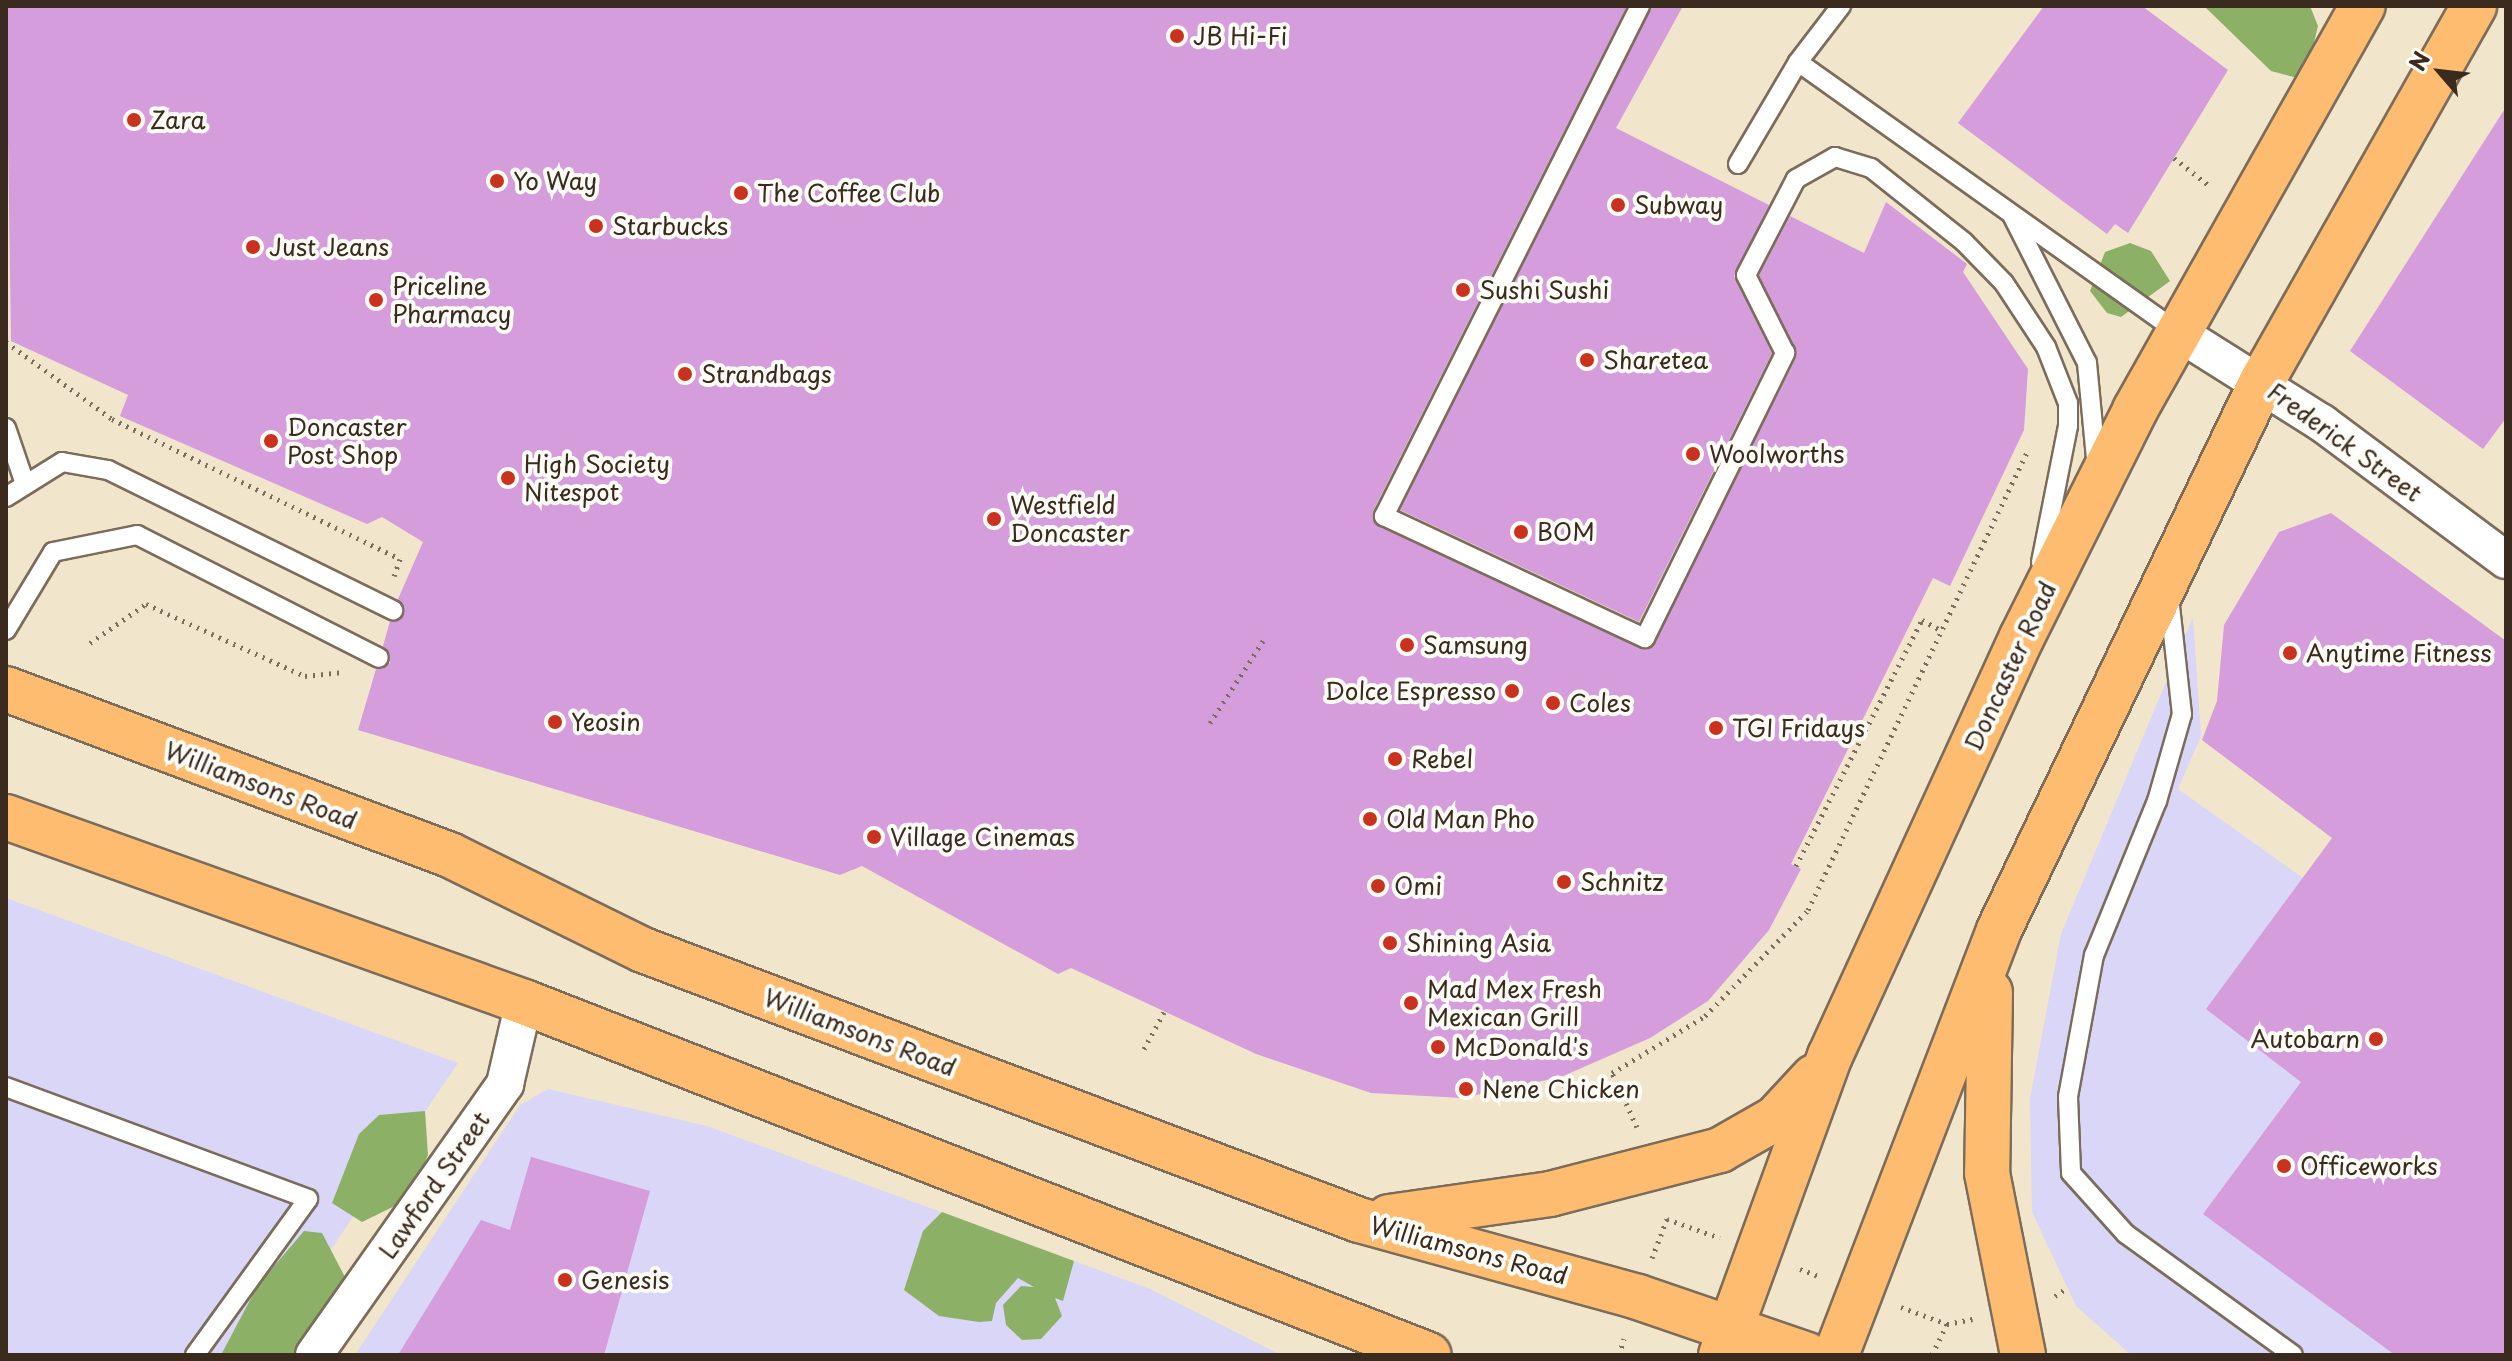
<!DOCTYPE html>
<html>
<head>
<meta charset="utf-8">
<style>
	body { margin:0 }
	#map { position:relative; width:2512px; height:1361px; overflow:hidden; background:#f1e6cb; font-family:"Playpen Sans",sans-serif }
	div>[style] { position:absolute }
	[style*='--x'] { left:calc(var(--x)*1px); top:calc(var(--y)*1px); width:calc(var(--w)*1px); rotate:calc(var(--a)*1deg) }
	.built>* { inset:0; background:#d9d6f7 }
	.forest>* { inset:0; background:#8cb166 }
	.building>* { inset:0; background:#d59ddb }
	.path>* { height:5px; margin-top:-2.5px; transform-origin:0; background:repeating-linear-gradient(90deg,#7b6c5b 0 2px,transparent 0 8px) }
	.roads { filter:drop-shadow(2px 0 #7b6c5b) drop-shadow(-2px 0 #7b6c5b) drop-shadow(0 2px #7b6c5b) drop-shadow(0 -2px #7b6c5b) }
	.lane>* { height:18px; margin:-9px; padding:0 9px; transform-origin:9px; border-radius:9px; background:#fff }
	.street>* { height:36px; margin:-18px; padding:0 18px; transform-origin:18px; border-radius:18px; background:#fff }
	.primary>* { height:44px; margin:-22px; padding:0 22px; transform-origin:22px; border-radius:22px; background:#febc70 }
	.dots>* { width:22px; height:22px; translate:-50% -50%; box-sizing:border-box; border:4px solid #fdfcf7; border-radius:50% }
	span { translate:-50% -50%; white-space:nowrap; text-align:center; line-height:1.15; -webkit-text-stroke:8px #fdfcf7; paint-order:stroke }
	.poi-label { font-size:24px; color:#3b2a1e }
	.left { translate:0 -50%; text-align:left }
	.right { translate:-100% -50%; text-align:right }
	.street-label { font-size:24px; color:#3b2a1e }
	.frame { position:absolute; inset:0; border:8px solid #3b2a1e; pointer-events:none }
	.north { position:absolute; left:2400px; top:32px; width:80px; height:80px; -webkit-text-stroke:6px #fdfcf7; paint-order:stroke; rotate:298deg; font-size:22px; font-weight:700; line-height:32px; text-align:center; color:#3b2a1e }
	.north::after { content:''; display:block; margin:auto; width:28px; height:36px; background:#3b2a1e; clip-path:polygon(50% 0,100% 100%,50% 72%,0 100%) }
</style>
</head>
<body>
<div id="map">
	<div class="built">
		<div style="clip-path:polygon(2193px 617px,2201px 736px,2178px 789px,2303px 878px,2506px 1355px,2131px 1355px,2076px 1306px,2032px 1212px,2030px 1099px,2061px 934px)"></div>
		<div style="clip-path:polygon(6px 898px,458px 1063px,259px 1355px,6px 1355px)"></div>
		<div style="clip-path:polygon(548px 1089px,707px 1126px,1150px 1289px,1281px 1355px,355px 1355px,520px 1105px)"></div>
	</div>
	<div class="forest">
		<div style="clip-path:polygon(2204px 6px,2310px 6px,2318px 26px,2305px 80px,2271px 71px)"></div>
		<div style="clip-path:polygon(2130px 243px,2151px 251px,2170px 281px,2121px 317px,2107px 313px,2090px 291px,2105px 252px)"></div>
		<div style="clip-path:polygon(425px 1111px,428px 1155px,411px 1198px,362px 1222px,332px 1203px,359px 1134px,379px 1115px)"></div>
		<div style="clip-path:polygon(942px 1212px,1074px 1261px,1063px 1301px,1055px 1298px,1062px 1316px,1041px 1339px,1022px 1340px,1006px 1325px,1003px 1305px,1021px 1286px,1034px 1287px,1018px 1278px,996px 1303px,992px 1321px,979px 1322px,939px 1316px,904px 1290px,923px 1231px)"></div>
		<div style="clip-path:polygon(304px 1231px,322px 1233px,346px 1279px,309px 1355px,221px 1355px,258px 1285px)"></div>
	</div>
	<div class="building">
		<div style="clip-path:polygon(6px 6px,1627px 6px,1373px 511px,1375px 523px,1651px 648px,1796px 358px,1759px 275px,1790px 216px,1864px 253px,1886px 202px,1967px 264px,1963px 272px,2028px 369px,2024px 430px,1950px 586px,1933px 578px,1791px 864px,1801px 869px,1769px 930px,1708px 1001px,1650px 1038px,1561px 1077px,1462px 1098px,1371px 1093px,1256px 1054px,1071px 968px,1058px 974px,862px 866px,840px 875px,358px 730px,376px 669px,390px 663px,383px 646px,390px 621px,404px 615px,398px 599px,423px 542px,382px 517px,367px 524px,120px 416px,128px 395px,11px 341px)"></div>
		<div style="clip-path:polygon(1652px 6px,1683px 6px,1616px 128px,1769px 205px,1734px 276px,1772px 353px,1639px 622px,1400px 510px)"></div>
		<div style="clip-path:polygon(2044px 6px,2142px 6px,2228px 70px,2128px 233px,2115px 224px,2107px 234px,1958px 123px)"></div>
		<div style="clip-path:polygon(2506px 107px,2506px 418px,2483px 449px,2350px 351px)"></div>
		<div style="clip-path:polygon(2331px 513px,2506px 641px,2506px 1355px,2395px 1355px,2203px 1214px,2301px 1082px,2206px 1009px,2332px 838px,2202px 740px,2217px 701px,2224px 625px,2279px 532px)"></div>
		<div style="clip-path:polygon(531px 1157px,650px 1191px,604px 1355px,398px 1355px,481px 1220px,510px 1230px)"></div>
	</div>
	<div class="path">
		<div style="--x:2174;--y:158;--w:47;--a:38.1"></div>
		<div style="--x:6;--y:342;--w:131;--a:36"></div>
		<div style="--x:112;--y:419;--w:320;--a:25.9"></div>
		<div style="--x:400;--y:559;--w:18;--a:109"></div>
		<div style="--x:90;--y:643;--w:68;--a:-34.9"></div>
		<div style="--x:146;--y:604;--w:175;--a:24.4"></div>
		<div style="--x:305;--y:676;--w:37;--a:-6"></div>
		<div style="--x:1210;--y:723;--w:98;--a:-57.1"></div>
		<div style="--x:1796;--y:866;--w:276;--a:-62.9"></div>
		<div style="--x:1922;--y:620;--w:19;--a:28"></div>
		<div style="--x:1144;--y:1049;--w:42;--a:-61.6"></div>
		<div style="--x:1561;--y:1077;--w:15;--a:70"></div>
		<div style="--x:1637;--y:1127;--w:60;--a:-114.8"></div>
		<div style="--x:1612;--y:1073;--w:109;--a:-31.5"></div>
		<div style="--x:1705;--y:1016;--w:148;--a:-45.8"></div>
		<div style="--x:1808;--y:910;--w:512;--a:-64.44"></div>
		<div style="--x:1652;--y:1258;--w:42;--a:-69"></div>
		<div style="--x:1667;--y:1219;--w:56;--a:19.7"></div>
		<div style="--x:1800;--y:1269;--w:22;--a:21"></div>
		<div style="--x:2055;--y:1296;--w:11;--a:-34"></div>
		<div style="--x:1901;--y:1307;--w:49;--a:20.3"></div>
		<div style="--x:1947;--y:1324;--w:34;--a:116"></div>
		<div style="--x:1947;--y:1324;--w:26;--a:-11"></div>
		<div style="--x:1575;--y:1355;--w:11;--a:0"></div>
		<div style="--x:1619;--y:1355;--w:17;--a:-73"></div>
	</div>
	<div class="roads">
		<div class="lane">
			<div style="--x:1640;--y:6;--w:571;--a:116.65"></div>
			<div style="--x:1384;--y:516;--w:288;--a:25.1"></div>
			<div style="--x:1645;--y:638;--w:318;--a:-63.8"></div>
			<div style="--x:1785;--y:353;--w:87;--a:-116.6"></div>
			<div style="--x:1746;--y:275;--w:108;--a:-62.5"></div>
			<div style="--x:1796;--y:179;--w:45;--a:-29.4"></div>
			<div style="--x:1835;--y:157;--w:38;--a:17"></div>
			<div style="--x:1871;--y:168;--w:119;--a:38.5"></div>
			<div style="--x:1964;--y:242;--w:57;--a:45.7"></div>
			<div style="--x:2004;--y:283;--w:77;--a:56.7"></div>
			<div style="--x:2046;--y:347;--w:60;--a:68.6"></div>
			<div style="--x:2068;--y:403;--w:23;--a:90"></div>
			<div style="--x:2068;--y:426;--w:139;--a:101.2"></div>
			<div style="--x:1798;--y:62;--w:468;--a:35.4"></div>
			<div style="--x:1738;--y:164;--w:118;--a:-59.5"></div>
			<div style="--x:1798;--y:62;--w:71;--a:-52.5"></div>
			<div style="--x:2012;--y:215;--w:166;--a:63.1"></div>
			<div style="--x:2087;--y:363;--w:95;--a:84.6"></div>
			<div style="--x:6;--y:428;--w:56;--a:71.2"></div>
			<div style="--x:6;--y:497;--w:66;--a:-32"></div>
			<div style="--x:62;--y:462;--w:47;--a:9.9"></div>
			<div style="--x:108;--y:470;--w:318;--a:26.2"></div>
			<div style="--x:2169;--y:597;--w:118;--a:83.7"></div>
			<div style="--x:2182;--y:714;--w:91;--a:106"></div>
			<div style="--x:2157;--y:801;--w:166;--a:112.2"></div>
			<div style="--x:2094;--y:955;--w:144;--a:100.4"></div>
			<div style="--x:2068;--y:1097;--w:76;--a:87.7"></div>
			<div style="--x:2071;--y:1173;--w:82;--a:48"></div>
			<div style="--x:2126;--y:1234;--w:206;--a:35.9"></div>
			<div style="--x:6;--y:630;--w:91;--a:-58.9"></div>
			<div style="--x:53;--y:552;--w:86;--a:-11.4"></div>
			<div style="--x:137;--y:535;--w:271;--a:26.9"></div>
			<div style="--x:6;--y:1087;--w:322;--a:20.3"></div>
			<div style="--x:308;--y:1199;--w:193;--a:125.9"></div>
		</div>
		<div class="street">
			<div style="--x:2179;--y:333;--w:169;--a:32.2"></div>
			<div style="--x:2322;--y:423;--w:229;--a:36.7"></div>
			<div style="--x:314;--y:1355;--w:332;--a:-54.8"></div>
			<div style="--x:505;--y:1084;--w:84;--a:-77"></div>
		</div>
		<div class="primary">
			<div style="--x:6;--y:689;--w:474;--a:20.5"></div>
			<div style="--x:450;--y:855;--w:215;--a:26.2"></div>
			<div style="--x:643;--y:950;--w:765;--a:20.66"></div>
			<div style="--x:1359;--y:1220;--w:289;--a:15.4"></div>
			<div style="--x:1638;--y:1297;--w:179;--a:18.9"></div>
			<div style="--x:6;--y:817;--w:550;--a:19.65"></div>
			<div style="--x:524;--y:1002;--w:971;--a:21.31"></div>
			<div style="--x:1990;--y:992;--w:181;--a:90.9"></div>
			<div style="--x:1987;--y:1173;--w:186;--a:78.8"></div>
			<div style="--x:1389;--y:1217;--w:163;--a:-8.1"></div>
			<div style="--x:1550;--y:1194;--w:176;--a:-14.5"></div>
			<div style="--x:1720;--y:1150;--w:64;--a:-29.7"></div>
			<div style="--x:1776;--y:1118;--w:56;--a:-47.2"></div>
			<div style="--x:1721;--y:1355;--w:318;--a:-70"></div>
			<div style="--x:1830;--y:1056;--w:461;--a:-65.4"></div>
			<div style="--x:2022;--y:637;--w:254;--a:-63.5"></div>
			<div style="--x:2135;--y:410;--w:464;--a:-60.6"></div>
			<div style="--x:1836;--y:1355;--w:455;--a:-69"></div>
			<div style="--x:1999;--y:930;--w:609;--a:-64.4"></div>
			<div style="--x:2262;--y:381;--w:431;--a:-60.5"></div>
		</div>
	</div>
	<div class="dots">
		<div style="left:1177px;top:36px;background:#c8321e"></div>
		<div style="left:134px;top:120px;background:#c8321e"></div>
		<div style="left:497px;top:181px;background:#c8321e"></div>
		<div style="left:741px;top:193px;background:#c8321e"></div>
		<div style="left:1618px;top:205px;background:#c8321e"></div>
		<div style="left:596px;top:226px;background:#c8321e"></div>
		<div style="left:253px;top:247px;background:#c8321e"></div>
		<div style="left:1463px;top:290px;background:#c8321e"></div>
		<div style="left:376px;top:300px;background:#c8321e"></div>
		<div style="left:1587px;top:360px;background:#c8321e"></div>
		<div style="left:685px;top:374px;background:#c8321e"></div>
		<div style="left:271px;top:441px;background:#c8321e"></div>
		<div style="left:1693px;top:454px;background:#c8321e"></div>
		<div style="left:508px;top:478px;background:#c8321e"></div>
		<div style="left:994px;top:519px;background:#c8321e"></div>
		<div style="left:1521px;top:532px;background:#c8321e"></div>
		<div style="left:1407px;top:645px;background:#c8321e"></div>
		<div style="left:2290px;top:653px;background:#c8321e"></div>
		<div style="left:1512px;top:691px;background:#c8321e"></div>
		<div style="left:1553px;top:703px;background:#c8321e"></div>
		<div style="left:555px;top:722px;background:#c8321e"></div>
		<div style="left:1716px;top:728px;background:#c8321e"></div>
		<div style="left:1395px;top:759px;background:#c8321e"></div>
		<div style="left:1370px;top:819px;background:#c8321e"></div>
		<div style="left:874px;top:837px;background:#c8321e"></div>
		<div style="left:1564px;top:882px;background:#c8321e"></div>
		<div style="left:1378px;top:886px;background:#c8321e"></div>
		<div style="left:1390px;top:943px;background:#c8321e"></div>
		<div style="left:1411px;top:1003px;background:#c8321e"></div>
		<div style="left:2376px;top:1039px;background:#c8321e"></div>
		<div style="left:1438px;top:1047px;background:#c8321e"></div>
		<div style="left:1466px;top:1089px;background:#c8321e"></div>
		<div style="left:2284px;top:1166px;background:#c8321e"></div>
		<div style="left:565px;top:1280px;background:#c8321e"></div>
	</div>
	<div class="poi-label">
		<span class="left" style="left:1193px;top:36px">JB Hi-Fi</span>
		<span class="left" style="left:150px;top:120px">Zara</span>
		<span class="left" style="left:513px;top:181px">Yo Way</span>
		<span class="left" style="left:757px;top:193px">The Coffee Club</span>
		<span class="left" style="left:1634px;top:205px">Subway</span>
		<span class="left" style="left:612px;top:226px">Starbucks</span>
		<span class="left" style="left:269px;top:247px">Just Jeans</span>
		<span class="left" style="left:392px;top:300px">Priceline<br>Pharmacy</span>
		<span class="left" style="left:1479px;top:290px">Sushi Sushi</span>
		<span class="left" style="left:1603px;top:360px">Sharetea</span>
		<span class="left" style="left:701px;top:374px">Strandbags</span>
		<span class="left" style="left:287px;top:441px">Doncaster<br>Post Shop</span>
		<span class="left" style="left:1709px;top:454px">Woolworths</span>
		<span class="left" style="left:524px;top:478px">High Society<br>Nitespot</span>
		<span class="left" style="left:1010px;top:519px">Westfield<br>Doncaster</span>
		<span class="left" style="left:1537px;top:532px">BOM</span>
		<span class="left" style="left:1423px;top:645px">Samsung</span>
		<span class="left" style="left:2306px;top:653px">Anytime Fitness</span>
		<span class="right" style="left:1496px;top:691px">Dolce Espresso</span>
		<span class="left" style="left:1569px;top:703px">Coles</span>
		<span class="left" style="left:571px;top:722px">Yeosin</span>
		<span class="left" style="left:1732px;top:728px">TGI Fridays</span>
		<span class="left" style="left:1411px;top:759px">Rebel</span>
		<span class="left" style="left:1386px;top:819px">Old Man Pho</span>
		<span class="left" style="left:890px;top:837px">Village Cinemas</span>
		<span class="left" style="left:1580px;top:882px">Schnitz</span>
		<span class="left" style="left:1394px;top:886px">Omi</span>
		<span class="left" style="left:1406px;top:943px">Shining Asia</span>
		<span class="left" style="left:1427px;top:1003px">Mad Mex Fresh<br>Mexican Grill</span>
		<span class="right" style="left:2360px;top:1039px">Autobarn</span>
		<span class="left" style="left:1454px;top:1047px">McDonald's</span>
		<span class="left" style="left:1482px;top:1089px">Nene Chicken</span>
		<span class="left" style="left:2300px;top:1166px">Officeworks</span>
		<span class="left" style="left:581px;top:1280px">Genesis</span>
	</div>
	<div class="street-label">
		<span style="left:2345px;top:442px;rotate:36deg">Frederick Street</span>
		<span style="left:2010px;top:666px;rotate:-65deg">Doncaster Road</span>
		<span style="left:261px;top:785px;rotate:21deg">Williamsons Road</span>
		<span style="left:860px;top:1032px;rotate:21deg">Williamsons Road</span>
		<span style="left:434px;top:1185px;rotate:-55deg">Lawford Street</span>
		<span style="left:1469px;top:1250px;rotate:15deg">Williamsons Road</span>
	</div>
	<div class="frame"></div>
	<div class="north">N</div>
</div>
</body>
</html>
